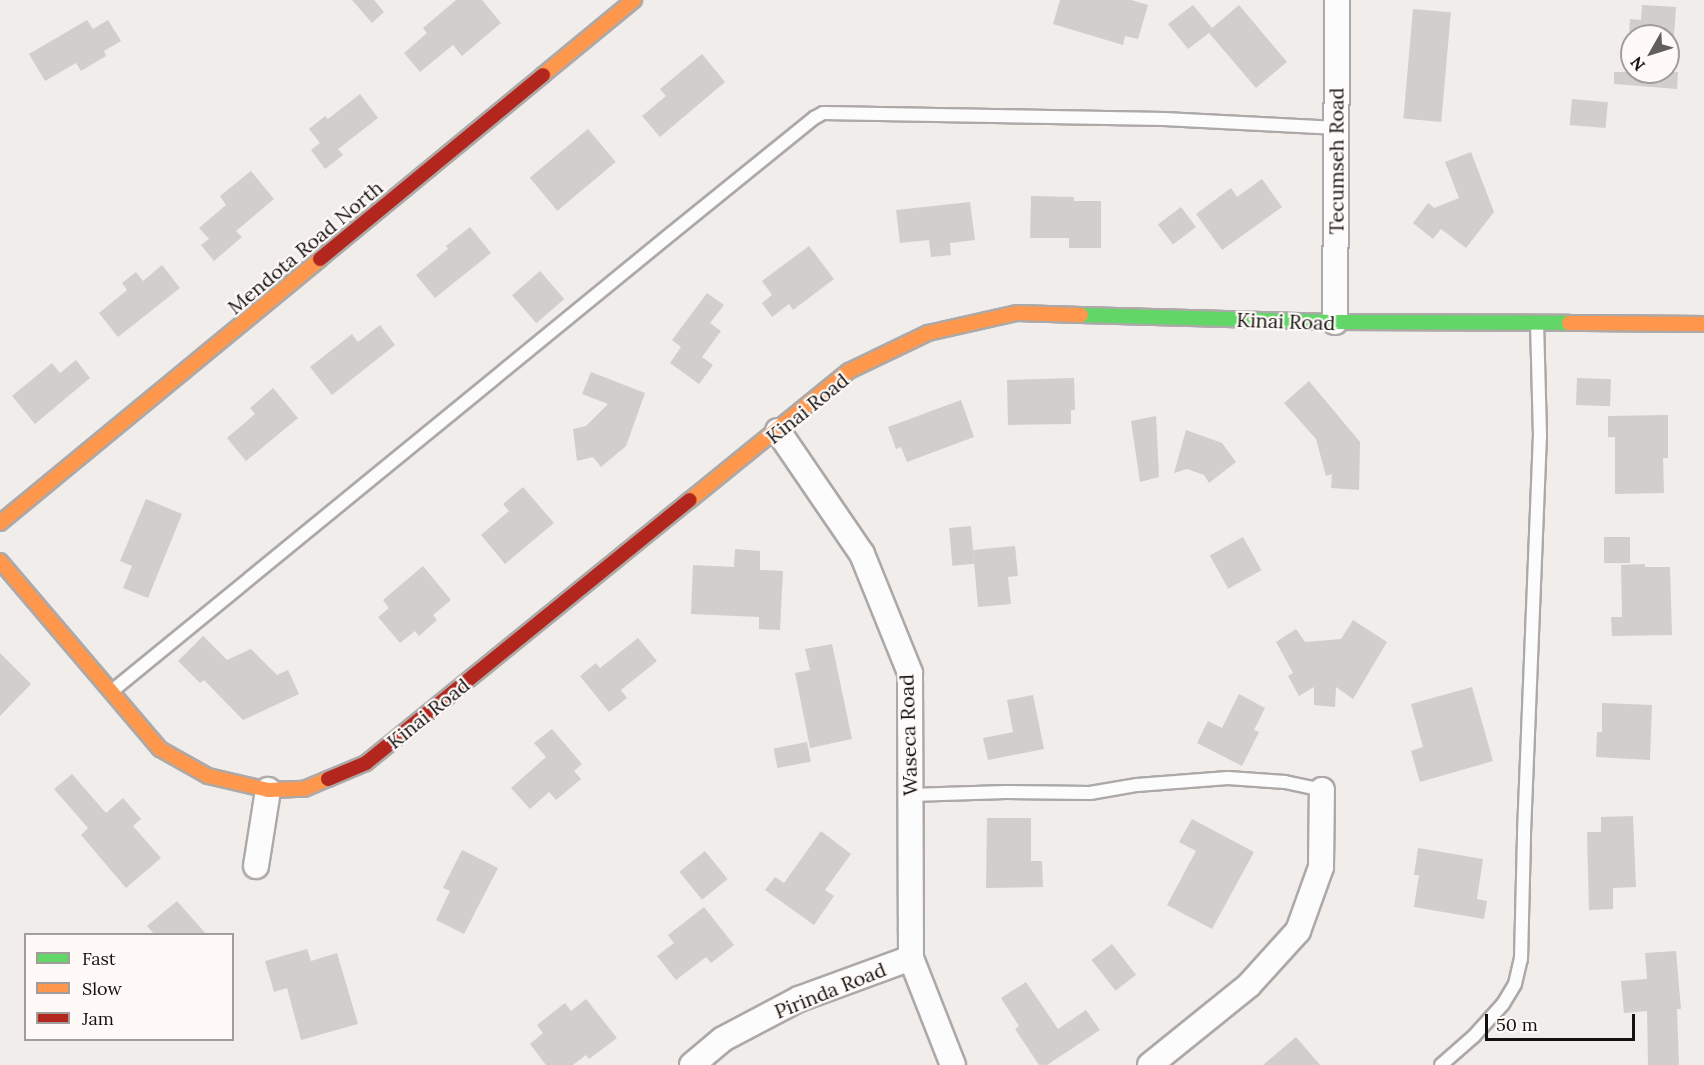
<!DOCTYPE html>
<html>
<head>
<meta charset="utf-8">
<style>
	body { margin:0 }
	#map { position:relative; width:1704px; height:1065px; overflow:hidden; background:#f0edeb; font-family:Lora,serif }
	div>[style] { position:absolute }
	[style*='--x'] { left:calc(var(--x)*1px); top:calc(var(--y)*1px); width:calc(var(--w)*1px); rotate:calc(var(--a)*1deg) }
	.building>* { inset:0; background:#d1cece; transform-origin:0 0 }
	.roads { filter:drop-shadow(2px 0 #aca9a8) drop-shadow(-2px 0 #aca9a8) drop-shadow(0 2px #aca9a8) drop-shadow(0 -2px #aca9a8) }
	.lane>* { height:12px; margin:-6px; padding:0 6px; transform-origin:6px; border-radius:6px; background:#fdfcfc }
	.street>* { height:24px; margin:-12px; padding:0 12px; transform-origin:12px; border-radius:12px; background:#fdfcfc }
	.fast>* { height:14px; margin:-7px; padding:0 7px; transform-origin:7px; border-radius:7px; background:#63d668 }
	.slow>* { height:14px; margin:-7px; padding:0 7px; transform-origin:7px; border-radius:7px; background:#ff974d }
	.jam>* { height:14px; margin:-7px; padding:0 7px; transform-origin:7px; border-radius:7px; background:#b3261e }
	span { translate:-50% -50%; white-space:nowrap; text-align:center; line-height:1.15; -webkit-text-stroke:4.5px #fffaf7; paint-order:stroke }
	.street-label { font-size:20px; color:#141210 }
	.legend { position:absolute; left:24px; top:933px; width:210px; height:108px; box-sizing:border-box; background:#fffaf7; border:2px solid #a19d9b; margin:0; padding:8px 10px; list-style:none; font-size:18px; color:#141210 }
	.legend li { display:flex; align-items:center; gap:12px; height:30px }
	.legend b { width:30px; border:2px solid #a19d9b }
	.north { position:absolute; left:1620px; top:24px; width:60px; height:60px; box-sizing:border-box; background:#fffaf7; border:2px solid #a19d9b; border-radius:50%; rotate:231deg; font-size:16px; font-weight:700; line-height:24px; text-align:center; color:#141210 }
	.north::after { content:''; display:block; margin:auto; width:21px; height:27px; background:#615f5d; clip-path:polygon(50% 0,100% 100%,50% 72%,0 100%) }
	.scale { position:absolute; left:1485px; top:1014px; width:150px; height:27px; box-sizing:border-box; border:3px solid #141210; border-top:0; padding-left:8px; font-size:18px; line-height:21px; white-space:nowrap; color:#141210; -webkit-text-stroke:4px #fffaf7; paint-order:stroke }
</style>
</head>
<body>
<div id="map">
	<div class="building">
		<div style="clip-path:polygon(352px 0,374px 0,384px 12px,372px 23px)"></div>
		<div style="clip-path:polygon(456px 0,482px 0,501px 23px,462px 56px,453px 45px,420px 72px,404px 53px,427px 33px,423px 28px)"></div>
		<div style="clip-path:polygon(1060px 0,1131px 0,1148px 5px,1138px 39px,1125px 36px,1123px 45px,1053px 24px)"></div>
		<div style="clip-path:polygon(1193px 5px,1212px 28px,1239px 5px,1287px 62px,1256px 88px,1209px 33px,1188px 49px,1168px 24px)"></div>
		<div style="clip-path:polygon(1642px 5px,1676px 7px,1674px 36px,1629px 36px,1630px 19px,1641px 20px)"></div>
		<div style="left:1413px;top:9px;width:38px;height:110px;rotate:5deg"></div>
		<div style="clip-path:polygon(87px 20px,93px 29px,108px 20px,121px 41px,104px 51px,106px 56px,81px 71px,76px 63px,45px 81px,29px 54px)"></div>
		<div style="clip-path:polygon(702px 54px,725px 82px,660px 137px,642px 116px,666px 96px,660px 89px)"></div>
		<div style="clip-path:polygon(1614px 72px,1678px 72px,1677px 89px,1614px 84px)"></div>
		<div style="clip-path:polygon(360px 94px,378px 118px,338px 149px,343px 155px,325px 169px,311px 150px,320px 143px,309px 129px,325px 116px,328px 119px)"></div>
		<div style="left:1572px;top:99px;width:36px;height:26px;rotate:5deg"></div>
		<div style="left:588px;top:129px;width:43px;height:76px;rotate:50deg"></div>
		<div style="clip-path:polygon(1471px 152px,1494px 212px,1466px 248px,1441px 229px,1433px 239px,1413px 223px,1428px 203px,1434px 208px,1459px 198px,1445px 162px)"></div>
		<div style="clip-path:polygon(251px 171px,274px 199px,236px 231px,242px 237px,214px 261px,201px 245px,209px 239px,199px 228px,226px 205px,220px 196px)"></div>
		<div style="clip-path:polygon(1262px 179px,1282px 207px,1222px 250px,1196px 214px,1231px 188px,1237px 197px)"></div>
		<div style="clip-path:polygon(1031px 196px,1074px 197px,1074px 201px,1101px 201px,1101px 248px,1069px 248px,1069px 238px,1030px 238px)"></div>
		<div style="clip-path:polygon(970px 202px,975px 240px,950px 243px,951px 255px,931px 257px,929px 240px,900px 243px,896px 210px)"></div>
		<div style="left:1181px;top:207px;width:25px;height:29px;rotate:53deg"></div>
		<div style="clip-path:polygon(470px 227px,491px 253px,435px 298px,416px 275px,448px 249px,446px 246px)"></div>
		<div style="clip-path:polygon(809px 246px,834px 279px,793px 310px,789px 304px,772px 317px,762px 303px,772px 295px,762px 281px)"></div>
		<div style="clip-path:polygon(162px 265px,180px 288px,118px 337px,99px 313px,127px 290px,122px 283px,136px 272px,143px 281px)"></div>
		<div style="left:540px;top:271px;width:37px;height:37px;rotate:49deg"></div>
		<div style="clip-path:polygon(707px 293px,724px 305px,710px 323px,721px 331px,702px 357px,713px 365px,699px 384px,670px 363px,681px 347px,672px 340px)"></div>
		<div style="clip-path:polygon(380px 325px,395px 345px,332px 395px,310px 367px,352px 334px,358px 342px)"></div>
		<div style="clip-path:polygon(76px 360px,90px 378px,35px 424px,12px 396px,52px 363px,60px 373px)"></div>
		<div style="clip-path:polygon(591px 372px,645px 393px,626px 446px,601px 467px,593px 457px,577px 461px,573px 429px,586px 426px,608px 404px,582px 394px)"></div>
		<div style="clip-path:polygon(1074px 378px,1075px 410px,1071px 410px,1071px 424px,1008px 425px,1007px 380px)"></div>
		<div style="left:1577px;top:378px;width:34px;height:27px;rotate:2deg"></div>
		<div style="clip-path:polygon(1309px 381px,1360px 442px,1359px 490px,1331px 488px,1332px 474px,1326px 476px,1316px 439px,1284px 403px)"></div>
		<div style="clip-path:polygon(273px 388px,298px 418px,246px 461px,227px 438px,255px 414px,250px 408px)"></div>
		<div style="clip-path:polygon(961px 400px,974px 437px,907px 462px,901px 447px,896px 449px,888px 427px)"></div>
		<div style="clip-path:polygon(1668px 415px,1668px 458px,1663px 458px,1664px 493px,1615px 494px,1615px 437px,1608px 437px,1608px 416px)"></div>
		<div style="clip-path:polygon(1156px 416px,1159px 477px,1140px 482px,1131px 421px)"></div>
		<div style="clip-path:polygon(1186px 430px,1222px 443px,1236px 462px,1209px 483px,1204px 475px,1187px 469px,1174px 473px)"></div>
		<div style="clip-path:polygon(523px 487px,554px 523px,505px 564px,481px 535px,509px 511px,503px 504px)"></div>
		<div style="clip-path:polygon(146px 499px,182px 514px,148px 598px,123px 588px,132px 566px,120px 561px)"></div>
		<div style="left:971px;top:526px;width:38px;height:22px;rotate:85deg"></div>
		<div style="left:1243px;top:537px;width:38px;height:38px;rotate:61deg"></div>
		<div style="left:1604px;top:537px;width:26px;height:26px"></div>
		<div style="clip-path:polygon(1015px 546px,1018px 576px,1008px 577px,1011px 604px,978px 607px,973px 550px)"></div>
		<div style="clip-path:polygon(735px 549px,760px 551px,760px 570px,783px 571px,780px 630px,759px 629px,759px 617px,691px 614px,693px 565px,734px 567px)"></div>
		<div style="clip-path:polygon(1645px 564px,1645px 567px,1670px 567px,1672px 635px,1612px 636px,1611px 617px,1622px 617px,1621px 565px)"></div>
		<div style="clip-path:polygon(423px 566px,451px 600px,433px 615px,437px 620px,419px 636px,415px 631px,400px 643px,378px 617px,389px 608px,383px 600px)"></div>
		<div style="clip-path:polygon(1353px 620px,1387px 642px,1353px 699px,1336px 687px,1335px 707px,1314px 705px,1314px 687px,1299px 696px,1288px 676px,1293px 673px,1276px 642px,1296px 629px,1305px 642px,1341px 639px)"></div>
		<div style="clip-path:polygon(203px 636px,227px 660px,251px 649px,277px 675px,288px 670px,299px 694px,243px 720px,204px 680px,200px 683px,178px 661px)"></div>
		<div style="clip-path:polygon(638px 638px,657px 661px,621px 690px,627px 698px,609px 712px,580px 676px,596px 663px,600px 668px)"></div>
		<div style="clip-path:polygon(832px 644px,852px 739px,810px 748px,795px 673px,810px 670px,805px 649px)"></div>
		<div style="clip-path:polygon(0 653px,31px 684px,0 716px)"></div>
		<div style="clip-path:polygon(1472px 687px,1493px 761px,1420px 782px,1411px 751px,1423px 747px,1411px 704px)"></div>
		<div style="clip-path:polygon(1239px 694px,1265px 708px,1254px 730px,1259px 732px,1242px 766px,1197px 743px,1208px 721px,1222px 728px)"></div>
		<div style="clip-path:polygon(1033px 695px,1044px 749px,988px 760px,983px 738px,1013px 732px,1007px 700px)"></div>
		<div style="clip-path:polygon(1602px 703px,1652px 705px,1650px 760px,1596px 757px,1597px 732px,1602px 732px)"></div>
		<div style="clip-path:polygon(552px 729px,582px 764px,574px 771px,581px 779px,556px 800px,549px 792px,530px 809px,511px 788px,546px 757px,534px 743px)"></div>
		<div style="left:807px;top:742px;width:20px;height:34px;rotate:79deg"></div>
		<div style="clip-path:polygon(72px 774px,106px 813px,123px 798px,141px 819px,133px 826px,161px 858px,126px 888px,81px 835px,88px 828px,54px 789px)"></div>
		<div style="clip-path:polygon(1633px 816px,1636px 887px,1613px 888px,1613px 909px,1589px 910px,1587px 832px,1601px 832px,1601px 817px)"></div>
		<div style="clip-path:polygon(987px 818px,1031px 818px,1031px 861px,1042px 861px,1043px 887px,986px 888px)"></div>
		<div style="clip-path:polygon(1192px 819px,1254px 852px,1212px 929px,1167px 905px,1196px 851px,1179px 842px)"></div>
		<div style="clip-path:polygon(821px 831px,851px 854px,825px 890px,834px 896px,814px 925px,765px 890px,775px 877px,784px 883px)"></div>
		<div style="clip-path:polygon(1418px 848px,1483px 859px,1477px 899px,1487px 901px,1484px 919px,1414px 907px,1419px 875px,1414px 875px)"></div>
		<div style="clip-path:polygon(462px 850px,498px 868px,464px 934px,436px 920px,450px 891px,443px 888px)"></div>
		<div style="left:705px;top:851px;width:36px;height:33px;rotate:51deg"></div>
		<div style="clip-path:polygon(177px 901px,206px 934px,154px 934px,147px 926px)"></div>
		<div style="clip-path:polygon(704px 907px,734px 945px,711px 963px,706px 957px,676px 980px,657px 956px,674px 943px,668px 935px)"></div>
		<div style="left:1112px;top:944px;width:39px;height:26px;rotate:52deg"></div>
		<div style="clip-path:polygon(307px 949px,311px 961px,337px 953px,358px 1024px,301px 1040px,287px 988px,274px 992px,265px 961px)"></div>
		<div style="clip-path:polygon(1676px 951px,1681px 1009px,1677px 1009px,1679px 1065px,1648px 1065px,1647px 1011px,1624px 1013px,1621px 981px,1647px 979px,1645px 953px)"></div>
		<div style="clip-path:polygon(1026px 982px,1058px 1029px,1086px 1010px,1100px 1030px,1047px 1065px,1039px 1065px,1015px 1029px,1019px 1026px,1001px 998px)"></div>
		<div style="clip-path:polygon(586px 999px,617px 1038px,589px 1059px,586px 1055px,573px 1065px,546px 1065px,530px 1044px,543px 1033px,537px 1025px,565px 1003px,571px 1011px)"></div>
		<div style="clip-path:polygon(1296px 1037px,1320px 1065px,1263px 1065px)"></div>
	</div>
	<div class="roads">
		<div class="lane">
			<div style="--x:112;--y:691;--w:723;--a:-39.28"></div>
			<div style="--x:672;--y:233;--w:183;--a:-39"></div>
			<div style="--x:814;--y:118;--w:10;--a:-29"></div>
			<div style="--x:823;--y:113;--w:341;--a:1"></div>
			<div style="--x:1164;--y:119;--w:172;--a:3"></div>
			<div style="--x:910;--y:795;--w:96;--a:-1.8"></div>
			<div style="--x:1006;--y:792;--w:84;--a:0.7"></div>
			<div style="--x:1090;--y:793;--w:48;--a:-9.7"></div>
			<div style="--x:1137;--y:785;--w:91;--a:-4.4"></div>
			<div style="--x:1228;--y:778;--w:57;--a:4"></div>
			<div style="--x:1285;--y:782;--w:38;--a:12"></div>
			<div style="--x:1441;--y:1065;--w:44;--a:-41.3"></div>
			<div style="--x:1474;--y:1036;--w:43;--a:-47.8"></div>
			<div style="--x:1503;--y:1004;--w:23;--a:-59"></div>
			<div style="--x:1515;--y:984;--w:26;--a:-77"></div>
			<div style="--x:1521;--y:959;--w:126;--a:-88.6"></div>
			<div style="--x:1524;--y:833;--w:397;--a:-87.7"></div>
			<div style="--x:1540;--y:436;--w:111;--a:-91.5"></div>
		</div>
		<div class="street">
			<div style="--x:1335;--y:322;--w:322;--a:-89.6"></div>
			<div style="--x:778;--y:431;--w:149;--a:55.7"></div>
			<div style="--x:862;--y:554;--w:128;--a:68"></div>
			<div style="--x:910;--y:673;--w:285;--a:89.8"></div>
			<div style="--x:911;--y:958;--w:115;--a:68.6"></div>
			<div style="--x:256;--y:866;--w:77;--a:-81"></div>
			<div style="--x:692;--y:1065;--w:40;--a:-40"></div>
			<div style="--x:723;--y:1039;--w:86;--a:-27.8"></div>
			<div style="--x:799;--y:999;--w:119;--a:-20.1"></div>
			<div style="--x:1150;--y:1065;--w:127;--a:-38.9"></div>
			<div style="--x:1249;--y:985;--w:73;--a:-47.8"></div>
			<div style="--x:1298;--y:931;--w:68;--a:-70.2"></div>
			<div style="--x:1321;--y:867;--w:77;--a:-89.3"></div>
		</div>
		<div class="fast">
			<div style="--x:1081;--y:315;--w:254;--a:1.6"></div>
			<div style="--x:1335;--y:322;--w:234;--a:0.2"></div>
		</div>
		<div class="slow">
			<div style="--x:543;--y:75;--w:118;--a:-39.5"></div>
			<div style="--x:1569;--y:323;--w:135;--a:0.4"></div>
			<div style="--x:690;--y:500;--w:205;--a:-39.1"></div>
			<div style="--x:849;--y:371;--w:88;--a:-25.7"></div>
			<div style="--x:928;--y:333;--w:91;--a:-12.7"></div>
			<div style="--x:1017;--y:313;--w:64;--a:1.8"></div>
			<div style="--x:0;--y:523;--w:415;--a:-39.5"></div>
			<div style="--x:0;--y:561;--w:247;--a:49.6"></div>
			<div style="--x:160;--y:749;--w:55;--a:29.4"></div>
			<div style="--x:208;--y:776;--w:62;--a:13.1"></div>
			<div style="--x:268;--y:790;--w:36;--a:-2"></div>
			<div style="--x:304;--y:789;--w:26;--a:-23"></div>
		</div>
		<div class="jam">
			<div style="--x:320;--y:259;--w:289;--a:-39.5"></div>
			<div style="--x:328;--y:779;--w:41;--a:-22.8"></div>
			<div style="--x:366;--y:763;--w:417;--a:-39.1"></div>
		</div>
	</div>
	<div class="street-label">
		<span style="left:1336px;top:161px;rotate:-90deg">Tecumseh Road</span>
		<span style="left:305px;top:247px;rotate:-40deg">Mendota Road North</span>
		<span style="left:1286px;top:321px;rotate:2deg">Kinai Road</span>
		<span style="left:807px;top:408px;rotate:-39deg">Kinai Road</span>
		<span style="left:428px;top:713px;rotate:-39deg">Kinai Road</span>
		<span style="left:908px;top:735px;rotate:-92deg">Waseca Road</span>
		<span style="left:830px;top:990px;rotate:-22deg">Pirinda Road</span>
	</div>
	<ul class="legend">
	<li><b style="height:8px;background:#63d668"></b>Fast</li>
	<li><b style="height:8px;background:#ff974d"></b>Slow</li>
	<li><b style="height:8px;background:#b3261e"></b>Jam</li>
	</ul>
	<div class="north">N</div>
	<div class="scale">50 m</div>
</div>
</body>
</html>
